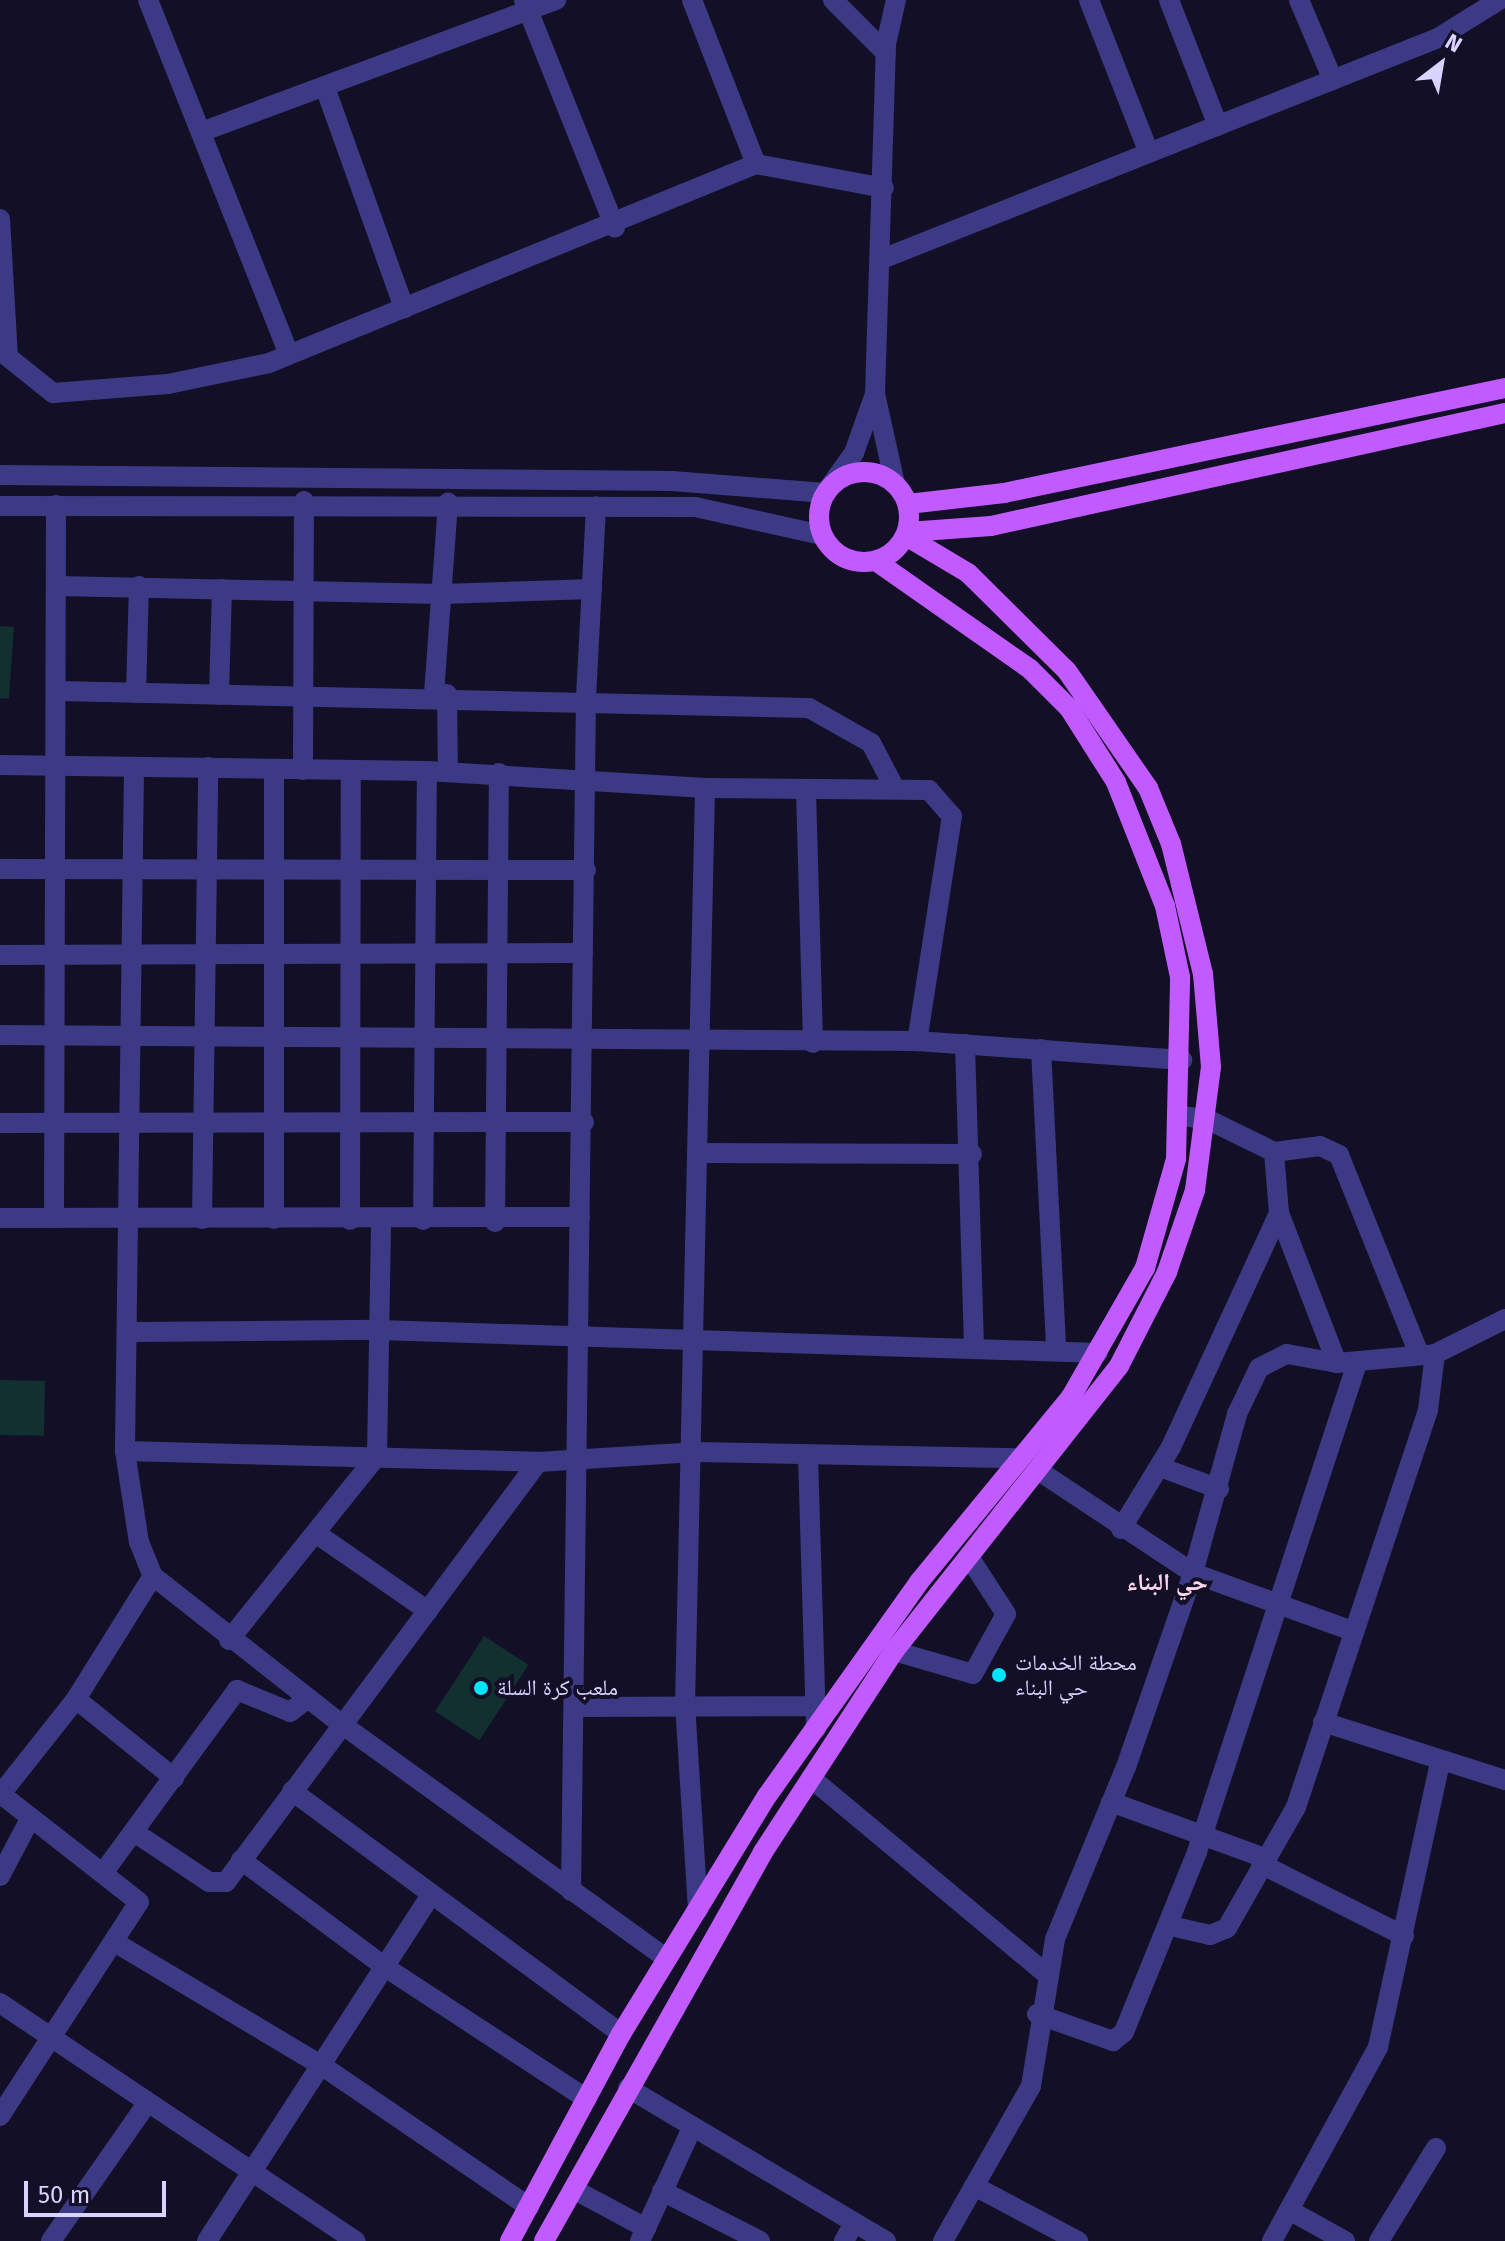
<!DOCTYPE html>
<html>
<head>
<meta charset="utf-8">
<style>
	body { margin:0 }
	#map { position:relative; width:1505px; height:2241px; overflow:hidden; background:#130f26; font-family:"Fira Sans","Noto Naskh Arabic",sans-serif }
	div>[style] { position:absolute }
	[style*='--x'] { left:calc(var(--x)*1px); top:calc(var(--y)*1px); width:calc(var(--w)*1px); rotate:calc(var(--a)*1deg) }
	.green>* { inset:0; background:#12302f; transform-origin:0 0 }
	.minor>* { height:20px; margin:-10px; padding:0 10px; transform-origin:10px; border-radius:10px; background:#3d3a85 }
	.major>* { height:20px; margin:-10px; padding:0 10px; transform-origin:10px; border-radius:10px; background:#c25bff }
	.major>.ring { margin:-10px; padding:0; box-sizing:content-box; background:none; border:20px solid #c25bff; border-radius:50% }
	.dots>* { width:22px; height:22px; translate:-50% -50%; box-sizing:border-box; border:4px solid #130f26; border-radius:50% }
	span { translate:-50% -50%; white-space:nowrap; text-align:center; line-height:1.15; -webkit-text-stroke:8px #130f26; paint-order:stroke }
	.poi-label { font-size:22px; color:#d9d4ff }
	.left { translate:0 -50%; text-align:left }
	.neighbourhood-label { font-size:24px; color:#ffd6f0; font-weight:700 }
	.north { position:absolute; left:1401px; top:24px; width:80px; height:80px; -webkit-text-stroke:6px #130f26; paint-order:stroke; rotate:31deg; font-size:22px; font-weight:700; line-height:32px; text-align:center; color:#d9d4ff }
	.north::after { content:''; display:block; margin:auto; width:28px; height:36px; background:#d9d4ff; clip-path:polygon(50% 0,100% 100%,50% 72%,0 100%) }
	.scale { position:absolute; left:24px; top:2181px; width:142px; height:36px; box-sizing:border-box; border:4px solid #d9d4ff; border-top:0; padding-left:10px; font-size:24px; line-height:28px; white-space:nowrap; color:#d9d4ff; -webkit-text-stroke:6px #130f26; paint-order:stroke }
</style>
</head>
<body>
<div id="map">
	<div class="green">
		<div style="left:0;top:626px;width:14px;height:72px;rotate:4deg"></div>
		<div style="left:0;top:1380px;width:45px;height:55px;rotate:1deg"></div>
		<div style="left:484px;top:1636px;width:53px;height:90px;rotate:33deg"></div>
	</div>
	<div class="minor">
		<div style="--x:148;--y:0;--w:381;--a:68.3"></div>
		<div style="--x:524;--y:0;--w:245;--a:68.2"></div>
		<div style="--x:692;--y:0;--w:176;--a:68.7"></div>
		<div style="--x:833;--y:0;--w:75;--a:45"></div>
		<div style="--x:1089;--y:0;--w:164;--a:68.6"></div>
		<div style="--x:1169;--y:0;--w:135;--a:68.7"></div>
		<div style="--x:1299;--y:0;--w:87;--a:67"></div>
		<div style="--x:326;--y:90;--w:232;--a:70.3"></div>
		<div style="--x:201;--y:132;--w:379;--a:-20.4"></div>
		<div style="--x:0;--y:219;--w:138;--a:86.7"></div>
		<div style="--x:8;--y:357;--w:58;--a:38.7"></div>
		<div style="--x:53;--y:393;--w:115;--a:-4.5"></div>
		<div style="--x:168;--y:384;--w:103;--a:-11.7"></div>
		<div style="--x:269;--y:363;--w:526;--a:-22.23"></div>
		<div style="--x:756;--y:164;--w:130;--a:10.6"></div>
		<div style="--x:882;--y:259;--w:598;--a:-21.68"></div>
		<div style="--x:1438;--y:38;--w:72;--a:-31.9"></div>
		<div style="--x:0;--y:475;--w:672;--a:0.51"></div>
		<div style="--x:672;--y:481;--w:154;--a:4.5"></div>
		<div style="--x:895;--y:484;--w:92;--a:-102.5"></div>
		<div style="--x:875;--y:394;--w:350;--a:-88.2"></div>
		<div style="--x:886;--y:44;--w:45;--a:-77.2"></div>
		<div style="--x:828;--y:489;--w:44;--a:-54.2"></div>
		<div style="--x:854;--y:453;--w:63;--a:-70.4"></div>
		<div style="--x:0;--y:506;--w:695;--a:0.08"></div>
		<div style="--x:695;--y:507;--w:130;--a:12.4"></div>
		<div style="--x:57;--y:586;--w:385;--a:1.2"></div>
		<div style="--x:442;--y:594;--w:150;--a:-1.9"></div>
		<div style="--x:60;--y:691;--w:749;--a:1.3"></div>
		<div style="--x:809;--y:708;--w:71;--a:29.4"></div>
		<div style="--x:871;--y:743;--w:52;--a:62.4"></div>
		<div style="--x:136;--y:693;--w:107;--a:-88.4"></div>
		<div style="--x:434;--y:694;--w:192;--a:-85.8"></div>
		<div style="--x:447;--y:694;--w:77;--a:89.3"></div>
		<div style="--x:219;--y:695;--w:106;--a:-88.4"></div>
		<div style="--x:0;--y:765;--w:427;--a:0.8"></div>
		<div style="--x:427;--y:771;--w:279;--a:3.5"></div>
		<div style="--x:705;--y:788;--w:224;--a:0.5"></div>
		<div style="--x:929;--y:790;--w:35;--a:49"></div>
		<div style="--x:952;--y:816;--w:228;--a:98.8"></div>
		<div style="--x:134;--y:769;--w:682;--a:90.76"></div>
		<div style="--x:125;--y:1451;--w:92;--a:81.3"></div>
		<div style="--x:139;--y:1542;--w:37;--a:68"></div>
		<div style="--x:153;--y:1576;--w:238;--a:38.2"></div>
		<div style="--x:340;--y:1723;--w:403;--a:35.8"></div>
		<div style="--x:303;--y:770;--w:269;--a:-89.8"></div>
		<div style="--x:806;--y:790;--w:253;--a:88.4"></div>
		<div style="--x:0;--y:869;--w:586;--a:0.1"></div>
		<div style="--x:0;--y:955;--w:583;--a:-0.2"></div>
		<div style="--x:0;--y:1035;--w:917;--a:0.37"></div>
		<div style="--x:917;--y:1041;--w:266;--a:4.1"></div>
		<div style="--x:965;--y:1044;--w:302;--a:88.3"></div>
		<div style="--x:1041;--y:1049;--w:297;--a:87.1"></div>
		<div style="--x:0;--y:1123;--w:584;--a:-0.1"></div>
		<div style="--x:1274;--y:1152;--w:46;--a:-7.4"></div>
		<div style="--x:1320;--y:1146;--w:21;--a:25"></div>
		<div style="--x:1339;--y:1155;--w:214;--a:68.1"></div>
		<div style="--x:697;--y:1153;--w:275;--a:0.2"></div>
		<div style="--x:1279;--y:1213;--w:161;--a:68.9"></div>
		<div style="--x:0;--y:1218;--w:580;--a:-0.1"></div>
		<div style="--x:54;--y:1218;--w:713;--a:-89.84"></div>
		<div style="--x:202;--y:1219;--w:452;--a:-89.2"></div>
		<div style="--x:274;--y:1219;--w:448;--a:-90"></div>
		<div style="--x:350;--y:1220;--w:450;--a:-89.9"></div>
		<div style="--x:423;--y:1220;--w:449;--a:-89.5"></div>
		<div style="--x:495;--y:1222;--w:449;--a:-89.5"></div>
		<div style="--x:132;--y:1332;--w:247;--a:-0.5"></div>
		<div style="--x:379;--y:1330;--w:719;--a:1.83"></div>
		<div style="--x:125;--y:1451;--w:413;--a:1.5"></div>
		<div style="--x:538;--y:1462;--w:157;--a:-3.6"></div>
		<div style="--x:695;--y:1452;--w:322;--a:1.1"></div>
		<div style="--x:808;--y:1455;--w:274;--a:88.3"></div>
		<div style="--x:1160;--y:1467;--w:63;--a:20.4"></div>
		<div style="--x:1039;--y:1471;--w:185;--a:33.5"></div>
		<div style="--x:1193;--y:1573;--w:167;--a:20"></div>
		<div style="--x:1121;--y:1529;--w:96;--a:-58.6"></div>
		<div style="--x:1171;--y:1447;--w:258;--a:-65.2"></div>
		<div style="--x:1279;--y:1213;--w:61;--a:-94.7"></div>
		<div style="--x:1274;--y:1152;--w:72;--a:-153.8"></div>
		<div style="--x:1209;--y:1120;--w:30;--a:-171"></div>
		<div style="--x:317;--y:1534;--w:135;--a:34.7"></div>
		<div style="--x:229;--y:1640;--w:236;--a:-51.2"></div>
		<div style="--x:377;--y:1456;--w:236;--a:-89"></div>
		<div style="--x:894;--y:1651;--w:82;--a:16.2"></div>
		<div style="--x:973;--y:1674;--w:68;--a:-61.2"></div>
		<div style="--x:1006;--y:1614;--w:68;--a:-123"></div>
		<div style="--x:76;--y:1699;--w:126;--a:38.9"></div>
		<div style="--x:574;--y:1707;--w:243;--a:-0.2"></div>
		<div style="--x:1323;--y:1722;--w:191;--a:17.7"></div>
		<div style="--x:811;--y:1778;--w:305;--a:39.8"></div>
		<div style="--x:292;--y:1791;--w:409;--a:36.4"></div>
		<div style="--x:0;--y:1795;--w:122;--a:-51.6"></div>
		<div style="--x:76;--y:1699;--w:145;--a:-58"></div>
		<div style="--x:1111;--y:1802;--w:164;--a:20"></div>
		<div style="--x:134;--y:1832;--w:90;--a:33.7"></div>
		<div style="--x:209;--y:1882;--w:17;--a:0"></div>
		<div style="--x:226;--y:1882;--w:523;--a:-53.39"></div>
		<div style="--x:241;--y:1860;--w:179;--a:36.6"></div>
		<div style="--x:385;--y:1967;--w:241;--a:33.2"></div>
		<div style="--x:1261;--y:1864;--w:160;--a:26.7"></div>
		<div style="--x:103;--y:1873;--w:227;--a:-53.8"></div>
		<div style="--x:237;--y:1690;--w:57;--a:22.5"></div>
		<div style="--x:290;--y:1712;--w:21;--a:-37"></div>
		<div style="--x:0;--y:1876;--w:62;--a:-62.2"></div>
		<div style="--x:571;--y:1891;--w:1193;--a:-89.28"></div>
		<div style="--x:586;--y:698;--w:192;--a:-87"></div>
		<div style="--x:698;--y:1910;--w:204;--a:-93.6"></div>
		<div style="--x:685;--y:1706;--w:918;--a:-88.75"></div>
		<div style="--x:1171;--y:1926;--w:40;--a:13"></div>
		<div style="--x:1210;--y:1935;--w:18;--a:-22"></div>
		<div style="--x:1227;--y:1928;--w:139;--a:-60.3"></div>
		<div style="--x:1296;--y:1807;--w:418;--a:-71.6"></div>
		<div style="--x:1428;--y:1410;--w:56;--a:-82.9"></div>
		<div style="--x:116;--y:1943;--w:239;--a:30.8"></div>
		<div style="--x:321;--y:2065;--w:252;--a:34.3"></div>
		<div style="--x:0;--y:2003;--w:428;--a:33.8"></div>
		<div style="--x:1037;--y:2014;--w:81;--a:19.6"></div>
		<div style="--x:1113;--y:2041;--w:14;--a:-39"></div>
		<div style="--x:1124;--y:2032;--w:194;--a:-67.9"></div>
		<div style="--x:1197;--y:1852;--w:515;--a:-71.88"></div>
		<div style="--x:628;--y:2088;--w:300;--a:30.7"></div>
		<div style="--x:0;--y:2116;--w:255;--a:-57"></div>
		<div style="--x:139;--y:1902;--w:175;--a:-142"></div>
		<div style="--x:974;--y:2186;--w:118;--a:27.9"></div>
		<div style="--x:573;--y:2189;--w:83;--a:28.1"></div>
		<div style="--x:662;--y:2191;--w:110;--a:27"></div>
		<div style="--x:1289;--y:2210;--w:64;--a:29"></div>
		<div style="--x:51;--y:2241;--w:169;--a:-55.1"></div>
		<div style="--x:207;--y:2241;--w:412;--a:-57.1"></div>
		<div style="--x:640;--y:2241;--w:124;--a:-65.3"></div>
		<div style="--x:844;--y:2241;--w:21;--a:-61"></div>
		<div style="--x:943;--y:2241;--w:178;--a:-60.4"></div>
		<div style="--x:1031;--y:2086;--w:149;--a:-80.7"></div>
		<div style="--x:1055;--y:1939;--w:186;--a:-67.6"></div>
		<div style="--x:1126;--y:1767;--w:205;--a:-70.9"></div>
		<div style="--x:1193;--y:1573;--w:165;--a:-74.5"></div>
		<div style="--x:1237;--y:1414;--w:51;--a:-64.4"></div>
		<div style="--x:1259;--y:1368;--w:31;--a:-27"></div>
		<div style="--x:1287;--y:1354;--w:51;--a:10.2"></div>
		<div style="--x:1337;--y:1363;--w:98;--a:-5.2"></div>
		<div style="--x:1435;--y:1354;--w:78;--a:-26.6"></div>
		<div style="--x:1272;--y:2241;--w:221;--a:-61.3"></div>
		<div style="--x:1378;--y:2047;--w:292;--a:-77.7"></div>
		<div style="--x:1379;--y:2241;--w:109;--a:-58.5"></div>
	</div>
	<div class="major">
		<div class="ring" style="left:819px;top:472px;width:70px;height:70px"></div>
		<div style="--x:908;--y:504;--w:97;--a:-6.5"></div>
		<div style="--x:1004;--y:493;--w:512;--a:-11.84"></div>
		<div style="--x:908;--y:532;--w:83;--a:-4.1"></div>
		<div style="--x:991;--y:526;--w:526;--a:-12.4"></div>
		<div style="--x:510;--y:2241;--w:235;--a:-61.8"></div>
		<div style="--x:621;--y:2034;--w:279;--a:-58.5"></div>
		<div style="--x:767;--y:1796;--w:262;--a:-54.6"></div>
		<div style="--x:919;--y:1582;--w:239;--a:-50.6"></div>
		<div style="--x:1071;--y:1397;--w:149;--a:-60.2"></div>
		<div style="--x:1145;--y:1268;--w:113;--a:-74.1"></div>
		<div style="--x:1176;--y:1159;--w:182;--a:-88.7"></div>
		<div style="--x:1180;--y:977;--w:73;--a:-101.9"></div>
		<div style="--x:1165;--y:906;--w:133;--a:-111.6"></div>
		<div style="--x:1116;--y:782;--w:88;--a:-122.4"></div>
		<div style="--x:1069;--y:708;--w:55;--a:-135"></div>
		<div style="--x:1030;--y:669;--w:188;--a:-145"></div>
		<div style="--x:544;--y:2241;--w:446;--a:-60.6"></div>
		<div style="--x:763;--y:1852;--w:240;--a:-56.9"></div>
		<div style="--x:894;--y:1651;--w:363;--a:-51.7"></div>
		<div style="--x:1119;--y:1366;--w:106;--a:-62.9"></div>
		<div style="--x:1167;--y:1272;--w:87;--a:-71.1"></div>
		<div style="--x:1195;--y:1190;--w:124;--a:-82.6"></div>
		<div style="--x:1211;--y:1067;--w:93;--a:-94.9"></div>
		<div style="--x:1203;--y:974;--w:134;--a:-103.8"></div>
		<div style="--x:1171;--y:844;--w:61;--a:-112.3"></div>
		<div style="--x:1148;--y:788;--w:142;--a:-124.7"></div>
		<div style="--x:1067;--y:671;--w:139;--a:-135.3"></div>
		<div style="--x:968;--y:573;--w:72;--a:-149.2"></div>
	</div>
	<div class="dots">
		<div style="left:999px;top:1675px;background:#00e5ff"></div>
		<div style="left:481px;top:1688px;background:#00e5ff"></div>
	</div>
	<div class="poi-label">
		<span class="left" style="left:1015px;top:1675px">محطة الخدمات<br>حي البناء</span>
		<span class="left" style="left:497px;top:1688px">ملعب كرة السلة</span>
	</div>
	<div class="neighbourhood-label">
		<span style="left:1167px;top:1583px">حي البناء</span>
	</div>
	<div class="north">N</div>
	<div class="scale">50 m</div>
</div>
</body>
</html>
